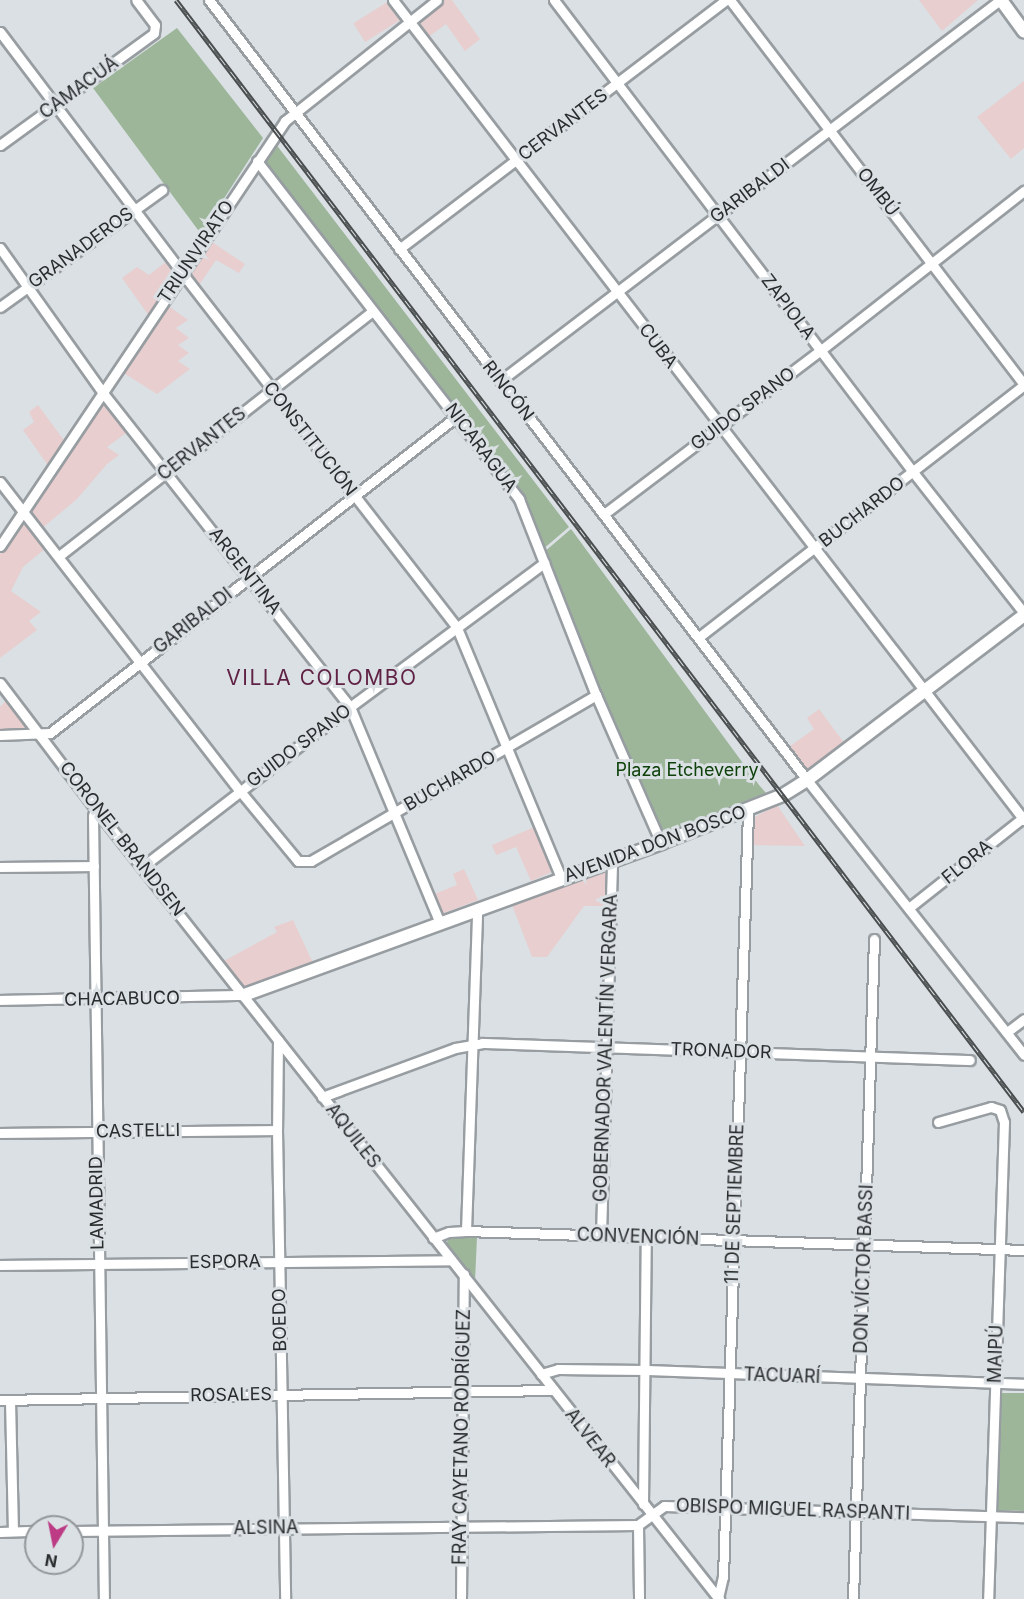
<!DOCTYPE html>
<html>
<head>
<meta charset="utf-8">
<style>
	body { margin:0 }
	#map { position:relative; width:1024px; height:1599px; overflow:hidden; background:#dae0e4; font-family:Inter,sans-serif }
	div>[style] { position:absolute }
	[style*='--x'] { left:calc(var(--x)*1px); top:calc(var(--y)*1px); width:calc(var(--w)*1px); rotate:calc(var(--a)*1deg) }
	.commercial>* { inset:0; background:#e8cece; transform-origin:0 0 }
	.green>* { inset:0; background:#9db69a }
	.roads { filter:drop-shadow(2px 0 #979da1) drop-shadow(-2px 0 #979da1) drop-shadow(0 2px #979da1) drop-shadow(0 -2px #979da1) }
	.minor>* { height:9px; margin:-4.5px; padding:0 4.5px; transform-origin:4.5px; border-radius:4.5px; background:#fff }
	.major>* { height:12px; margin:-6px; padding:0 6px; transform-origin:6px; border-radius:6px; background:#fff }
	.rail>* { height:5px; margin-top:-2.5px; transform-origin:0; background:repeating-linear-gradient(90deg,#dae0e4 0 9px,#494d4e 0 18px); box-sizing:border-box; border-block:2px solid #494d4e }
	span { translate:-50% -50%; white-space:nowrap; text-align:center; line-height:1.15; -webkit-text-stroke:6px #dae0e4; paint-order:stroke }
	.street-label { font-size:18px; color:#2a2d2e }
	.park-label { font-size:18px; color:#0f420b }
	.quarter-label { font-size:21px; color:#602244; letter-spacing:1.5px }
	.north { position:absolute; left:24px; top:1515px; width:60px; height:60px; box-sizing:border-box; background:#dae0e4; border:2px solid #94989b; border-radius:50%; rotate:190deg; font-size:16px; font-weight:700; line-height:24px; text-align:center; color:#2a2d2e }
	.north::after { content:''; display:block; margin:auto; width:21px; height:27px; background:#bc3b84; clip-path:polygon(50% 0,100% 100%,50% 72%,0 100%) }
</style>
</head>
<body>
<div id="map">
	<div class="commercial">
		<div style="clip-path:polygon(443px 0,452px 0,480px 39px,465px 51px,446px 24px,427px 38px,418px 26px,419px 18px)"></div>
		<div style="clip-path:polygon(919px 0,978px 0,942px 31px)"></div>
		<div style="left:389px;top:1px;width:22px;height:42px;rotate:58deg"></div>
		<div style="clip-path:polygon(1024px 81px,1024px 148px,1011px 159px,977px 117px)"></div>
		<div style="clip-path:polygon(209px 240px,245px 264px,239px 273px,216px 260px,197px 288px,188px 277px,189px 271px)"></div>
		<div style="clip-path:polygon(167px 261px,175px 270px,176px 277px,149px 316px,122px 278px,137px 267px,149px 275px)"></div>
		<div style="clip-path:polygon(166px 304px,188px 320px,176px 328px,189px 338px,178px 345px,189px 353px,178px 361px,190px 369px,157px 394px,122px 372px)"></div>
		<div style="clip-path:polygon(105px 402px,129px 431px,107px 447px,119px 455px,107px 464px,77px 499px,40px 530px,30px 511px,100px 404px)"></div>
		<div style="clip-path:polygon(38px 405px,66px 443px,49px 467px,23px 430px,34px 422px,29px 412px)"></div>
		<div style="clip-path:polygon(25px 525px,46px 548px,23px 567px,11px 591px,41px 612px,29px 621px,37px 630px,0 658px,0 554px,18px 527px)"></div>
		<div style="clip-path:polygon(6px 701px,25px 724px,25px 728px,0 730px,0 707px)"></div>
		<div style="clip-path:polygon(819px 709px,845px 744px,812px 767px,807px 768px,789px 747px,814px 729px,807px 718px)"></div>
		<div style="clip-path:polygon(777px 805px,805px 846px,750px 845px,753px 818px)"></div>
		<div style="clip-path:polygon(537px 826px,554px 871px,531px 881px,516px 847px,496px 855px,492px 845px)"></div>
		<div style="clip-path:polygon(464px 869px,478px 900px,444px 913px,439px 912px,432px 895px,457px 885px,453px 874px)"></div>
		<div style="clip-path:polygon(600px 872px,605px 873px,608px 879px,607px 906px,584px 906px,547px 957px,532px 957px,512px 905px)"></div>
		<div style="clip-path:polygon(293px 920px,313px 963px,250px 988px,240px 987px,222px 962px,277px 932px,274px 927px)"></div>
	</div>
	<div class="green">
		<div style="clip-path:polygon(177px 28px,263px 138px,201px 234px,93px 88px)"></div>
		<div style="clip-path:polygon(275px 143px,569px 527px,542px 550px,519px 493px,261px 163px)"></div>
		<div style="clip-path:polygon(571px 529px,759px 785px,766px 793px,667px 831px,661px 831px,657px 826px,594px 683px,543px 553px)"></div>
		<div style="clip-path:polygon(450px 1237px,477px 1237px,475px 1281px,445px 1245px)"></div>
		<div style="clip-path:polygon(1002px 1393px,1024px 1393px,1024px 1511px,998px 1510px)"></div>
	</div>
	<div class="roads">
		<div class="minor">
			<div style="--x:209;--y:0;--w:983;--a:52.52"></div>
			<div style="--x:807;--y:780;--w:350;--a:51.7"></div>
			<div style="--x:393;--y:0;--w:1035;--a:52.42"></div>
			<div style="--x:554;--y:0;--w:593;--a:52.74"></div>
			<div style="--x:913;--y:472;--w:179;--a:51.8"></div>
			<div style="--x:730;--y:0;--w:484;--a:52.6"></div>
			<div style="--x:0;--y:32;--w:302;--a:52.9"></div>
			<div style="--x:182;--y:273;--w:449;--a:52.2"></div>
			<div style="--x:457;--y:628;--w:271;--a:67.4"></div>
			<div style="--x:0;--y:145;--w:190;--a:-36"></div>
			<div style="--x:154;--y:33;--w:8;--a:-83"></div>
			<div style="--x:155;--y:25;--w:31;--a:-127"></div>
			<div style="--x:257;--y:161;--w:428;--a:52.2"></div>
			<div style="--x:519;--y:499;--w:211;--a:68.6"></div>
			<div style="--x:596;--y:695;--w:162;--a:66.3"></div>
			<div style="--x:0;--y:248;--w:178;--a:54.6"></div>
			<div style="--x:103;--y:393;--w:400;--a:51.8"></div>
			<div style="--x:350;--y:707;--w:234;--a:67.4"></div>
			<div style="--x:399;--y:249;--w:411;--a:-37.3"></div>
			<div style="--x:0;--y:307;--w:200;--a:-35.8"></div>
			<div style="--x:500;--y:381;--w:629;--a:-37.31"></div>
			<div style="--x:0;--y:482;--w:391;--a:52.2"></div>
			<div style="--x:240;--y:791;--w:91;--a:50.4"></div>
			<div style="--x:298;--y:861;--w:13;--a:0"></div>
			<div style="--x:311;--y:861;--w:330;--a:-30.2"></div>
			<div style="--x:604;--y:514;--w:272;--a:-37.1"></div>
			<div style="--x:821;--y:350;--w:258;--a:-38.1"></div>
			<div style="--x:0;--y:546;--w:512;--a:-56.15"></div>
			<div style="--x:285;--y:121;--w:194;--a:-38.5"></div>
			<div style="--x:59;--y:556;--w:398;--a:-38"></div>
			<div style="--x:699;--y:637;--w:411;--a:-37.8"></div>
			<div style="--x:0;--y:683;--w:157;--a:52.8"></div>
			<div style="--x:95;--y:808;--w:1008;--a:51.73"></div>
			<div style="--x:0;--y:735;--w:50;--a:-2.3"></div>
			<div style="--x:50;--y:733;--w:516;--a:-37.91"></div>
			<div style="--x:95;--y:808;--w:8;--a:104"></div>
			<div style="--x:93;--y:816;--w:783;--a:89.2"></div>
			<div style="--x:0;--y:867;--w:94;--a:-0.6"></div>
			<div style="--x:142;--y:867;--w:262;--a:-37.6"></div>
			<div style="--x:350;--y:707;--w:242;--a:-36.6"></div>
			<div style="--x:910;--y:907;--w:145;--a:-38.3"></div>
			<div style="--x:0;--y:1000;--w:244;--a:-1.2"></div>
			<div style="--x:1007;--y:1032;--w:21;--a:-37"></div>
			<div style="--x:278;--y:1040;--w:90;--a:90.6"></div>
			<div style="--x:277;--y:1130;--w:469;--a:89"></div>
			<div style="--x:322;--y:1097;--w:142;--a:-20.2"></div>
			<div style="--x:455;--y:1048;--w:27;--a:-10"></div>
			<div style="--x:482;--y:1043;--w:488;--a:2"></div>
			<div style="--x:938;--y:1122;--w:55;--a:-15.8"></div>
			<div style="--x:991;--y:1107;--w:9;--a:18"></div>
			<div style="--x:1000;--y:1110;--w:13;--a:72"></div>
			<div style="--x:1004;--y:1122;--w:477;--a:91.9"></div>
			<div style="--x:0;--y:1133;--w:277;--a:-0.6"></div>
			<div style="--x:466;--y:1231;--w:321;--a:-88"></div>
			<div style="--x:601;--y:1235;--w:374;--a:-88.3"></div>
			<div style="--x:433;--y:1238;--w:17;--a:-21"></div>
			<div style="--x:449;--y:1232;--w:17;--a:-3"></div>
			<div style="--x:466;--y:1231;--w:558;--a:1.95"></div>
			<div style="--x:0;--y:1265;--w:451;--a:-0.6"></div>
			<div style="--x:541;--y:1374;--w:18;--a:-16"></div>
			<div style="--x:558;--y:1369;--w:87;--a:0.7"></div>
			<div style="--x:645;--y:1370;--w:379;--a:2.1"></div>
			<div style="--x:0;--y:1400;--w:553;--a:-1.04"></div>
			<div style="--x:10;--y:1400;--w:131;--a:88.7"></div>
			<div style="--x:643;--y:1504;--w:267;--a:-89.4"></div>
			<div style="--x:638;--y:1525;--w:74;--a:89.2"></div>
			<div style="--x:72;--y:1531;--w:566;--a:-0.61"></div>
			<div style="--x:638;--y:1525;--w:32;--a:-36"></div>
			<div style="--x:664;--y:1506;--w:360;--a:1.8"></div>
			<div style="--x:0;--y:1532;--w:36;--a:-2"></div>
			<div style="--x:718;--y:1598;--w:22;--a:-77"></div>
			<div style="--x:723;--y:1577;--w:767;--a:-88.13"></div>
			<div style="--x:461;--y:1599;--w:325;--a:-89.5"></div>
			<div style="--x:853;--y:1599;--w:660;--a:-88.18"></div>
		</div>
		<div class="major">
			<div style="--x:1001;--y:0;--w:39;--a:54"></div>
			<div style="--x:244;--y:995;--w:444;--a:-20"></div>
			<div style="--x:661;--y:843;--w:131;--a:-21.5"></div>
			<div style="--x:783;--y:795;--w:28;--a:-32"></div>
			<div style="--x:807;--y:780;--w:273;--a:-37.2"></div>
		</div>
	</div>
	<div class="rail">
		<div style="--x:176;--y:0;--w:1398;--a:52.67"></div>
	</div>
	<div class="street-label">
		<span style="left:79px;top:88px;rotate:-36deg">CAMACUÁ</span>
		<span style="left:563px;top:125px;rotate:-37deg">CERVANTES</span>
		<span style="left:750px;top:191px;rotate:-37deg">GARIBALDI</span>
		<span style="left:878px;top:192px;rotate:52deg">OMBÚ</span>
		<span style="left:81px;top:248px;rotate:-36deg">GRANADEROS</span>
		<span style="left:196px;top:252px;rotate:-56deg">TRIUNVIRATO</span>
		<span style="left:788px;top:307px;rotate:53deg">ZAPIOLA</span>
		<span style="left:658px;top:346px;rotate:53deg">CUBA</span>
		<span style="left:508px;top:391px;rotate:52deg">RINCÓN</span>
		<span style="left:743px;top:409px;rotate:-37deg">GUIDO SPANO</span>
		<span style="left:310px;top:439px;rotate:52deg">CONSTITUCIÓN</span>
		<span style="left:202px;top:444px;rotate:-38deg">CERVANTES</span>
		<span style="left:481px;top:448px;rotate:53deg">NICARAGUA</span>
		<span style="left:862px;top:512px;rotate:-38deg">BUCHARDO</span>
		<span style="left:245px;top:571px;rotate:52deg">ARGENTINA</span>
		<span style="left:193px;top:621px;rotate:-38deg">GARIBALDI</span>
		<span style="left:299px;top:746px;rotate:-37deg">GUIDO SPANO</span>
		<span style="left:450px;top:781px;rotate:-30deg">BUCHARDO</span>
		<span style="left:122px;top:839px;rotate:52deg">CORONEL BRANDSEN</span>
		<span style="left:655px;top:844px;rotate:-20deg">AVENIDA DON BOSCO</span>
		<span style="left:967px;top:862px;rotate:-39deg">FLORA</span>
		<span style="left:122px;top:999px;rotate:-1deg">CHACABUCO</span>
		<span style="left:606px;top:1048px;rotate:-88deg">GOBERNADOR VALENTÍN VERGARA</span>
		<span style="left:721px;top:1051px;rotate:2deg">TRONADOR</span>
		<span style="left:138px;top:1131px;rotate:-1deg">CASTELLI</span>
		<span style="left:353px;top:1136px;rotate:52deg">AQUILES</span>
		<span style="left:97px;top:1203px;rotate:-91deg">LAMADRID</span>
		<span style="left:735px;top:1204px;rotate:-88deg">11 DE SEPTIEMBRE</span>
		<span style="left:638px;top:1237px;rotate:2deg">CONVENCIÓN</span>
		<span style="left:225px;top:1262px;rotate:-1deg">ESPORA</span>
		<span style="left:864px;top:1269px;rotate:-88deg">DON VÍCTOR BASSI</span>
		<span style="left:280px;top:1320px;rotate:-91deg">BOEDO</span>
		<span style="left:996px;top:1354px;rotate:-88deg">MAIPÚ</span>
		<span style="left:782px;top:1376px;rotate:2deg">TACUARÍ</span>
		<span style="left:231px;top:1395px;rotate:-1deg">ROSALES</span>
		<span style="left:462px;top:1437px;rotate:-89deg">FRAY CAYETANO RODRÍGUEZ</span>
		<span style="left:590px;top:1438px;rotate:52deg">ALVEAR</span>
		<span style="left:793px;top:1510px;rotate:2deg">OBISPO MIGUEL RASPANTI</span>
		<span style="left:266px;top:1528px;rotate:-1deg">ALSINA</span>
	</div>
	<div class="park-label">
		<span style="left:687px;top:770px">Plaza Etcheverry</span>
	</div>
	<div class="quarter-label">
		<span style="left:322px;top:678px">VILLA COLOMBO</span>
	</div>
	<div class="north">N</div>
</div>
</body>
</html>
